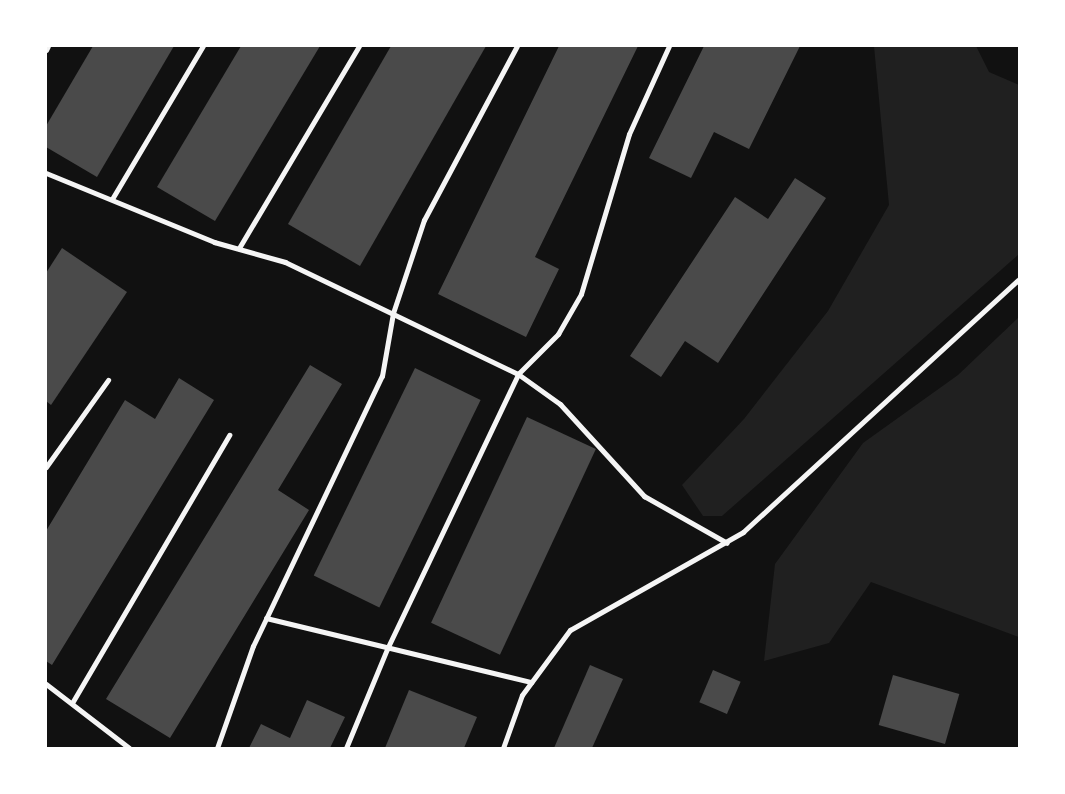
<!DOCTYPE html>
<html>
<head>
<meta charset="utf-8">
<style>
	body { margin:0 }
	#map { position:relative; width:1065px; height:794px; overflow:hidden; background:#111; font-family:"Open Sans",sans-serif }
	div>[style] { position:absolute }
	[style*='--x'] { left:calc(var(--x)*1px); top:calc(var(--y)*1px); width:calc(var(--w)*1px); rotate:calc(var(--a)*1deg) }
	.green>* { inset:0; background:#202020 }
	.building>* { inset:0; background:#4a4a4a; transform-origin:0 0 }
	.service>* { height:5px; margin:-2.5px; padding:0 2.5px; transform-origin:2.5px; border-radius:2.5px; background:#f5f5f5 }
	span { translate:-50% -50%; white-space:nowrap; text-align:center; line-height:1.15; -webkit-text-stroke:7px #fff; paint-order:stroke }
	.frame { position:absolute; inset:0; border:47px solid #fff; pointer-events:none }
</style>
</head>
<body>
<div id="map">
	<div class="green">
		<div style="clip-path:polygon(874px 46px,976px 46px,989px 72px,1019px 85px,1019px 254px,722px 516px,703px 516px,682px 485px,744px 419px,828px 311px,889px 205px)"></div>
		<div style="clip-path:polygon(1019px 317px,1019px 637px,871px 582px,829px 643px,764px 661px,775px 564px,863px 443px,958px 375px)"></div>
	</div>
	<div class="building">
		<div style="clip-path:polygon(93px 46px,174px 46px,97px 177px,46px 147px,46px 126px)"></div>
		<div style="clip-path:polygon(241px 46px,320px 46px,215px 221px,157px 187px)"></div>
		<div style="clip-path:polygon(391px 46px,486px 46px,360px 266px,288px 224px)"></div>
		<div style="clip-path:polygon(559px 46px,638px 46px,535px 257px,559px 269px,526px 337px,438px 294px)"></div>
		<div style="clip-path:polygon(704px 46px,800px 46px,749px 149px,714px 132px,691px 178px,649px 158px)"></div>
		<div style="clip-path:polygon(795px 178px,826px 198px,718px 363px,685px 341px,661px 377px,630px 356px,735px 197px,768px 219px)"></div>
		<div style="clip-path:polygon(62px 248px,127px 292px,51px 405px,46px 401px,46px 273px)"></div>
		<div style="clip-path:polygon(310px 365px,342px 384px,278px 490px,309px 510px,170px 738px,106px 699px)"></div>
		<div style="left:415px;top:368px;width:73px;height:231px;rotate:26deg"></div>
		<div style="clip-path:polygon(179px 378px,214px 400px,52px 665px,46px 661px,46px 531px,125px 400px,155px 419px)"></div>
		<div style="left:527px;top:417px;width:76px;height:227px;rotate:25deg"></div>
		<div style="clip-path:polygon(590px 665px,623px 679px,592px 748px,554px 748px)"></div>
		<div style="left:713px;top:670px;width:30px;height:35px;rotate:23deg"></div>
		<div style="left:893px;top:675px;width:69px;height:52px;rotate:16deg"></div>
		<div style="clip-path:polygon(409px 690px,477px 717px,464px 748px,385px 748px)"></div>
		<div style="clip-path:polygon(307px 700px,345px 717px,330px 748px,249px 748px,261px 724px,290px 738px)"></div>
	</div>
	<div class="service">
		<div style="--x:46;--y:50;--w:4;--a:-63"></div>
		<div style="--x:46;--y:173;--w:182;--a:22.3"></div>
		<div style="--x:214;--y:242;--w:74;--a:15.7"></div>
		<div style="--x:285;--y:262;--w:259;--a:25.7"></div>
		<div style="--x:518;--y:374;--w:52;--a:35.5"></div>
		<div style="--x:560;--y:404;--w:125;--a:47.6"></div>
		<div style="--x:644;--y:496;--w:95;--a:29.5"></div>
		<div style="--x:112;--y:199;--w:178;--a:-59.3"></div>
		<div style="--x:239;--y:248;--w:235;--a:-59.3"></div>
		<div style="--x:46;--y:467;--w:107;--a:-54.5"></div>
		<div style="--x:266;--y:618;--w:273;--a:13.6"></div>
		<div style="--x:46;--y:684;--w:105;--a:37.6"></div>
		<div style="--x:72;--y:703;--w:311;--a:-59.6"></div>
		<div style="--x:217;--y:748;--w:108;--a:-70.6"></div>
		<div style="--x:253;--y:646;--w:299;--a:-64.5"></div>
		<div style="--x:382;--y:376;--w:64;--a:-80.1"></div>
		<div style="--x:393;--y:313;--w:98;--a:-71.6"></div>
		<div style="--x:424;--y:220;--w:197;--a:-61.9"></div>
		<div style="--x:346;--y:748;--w:107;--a:-67.5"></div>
		<div style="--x:387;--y:649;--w:305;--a:-64.5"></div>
		<div style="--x:518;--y:374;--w:57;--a:-45"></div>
		<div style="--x:558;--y:334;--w:46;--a:-60.1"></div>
		<div style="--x:581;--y:294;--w:167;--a:-73.3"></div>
		<div style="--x:629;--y:134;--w:97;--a:-65.6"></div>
		<div style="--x:503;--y:748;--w:56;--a:-70.3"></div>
		<div style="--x:522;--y:695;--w:81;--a:-53.6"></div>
		<div style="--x:570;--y:630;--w:199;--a:-29.5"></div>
		<div style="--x:743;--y:532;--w:376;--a:-42.5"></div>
	</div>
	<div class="frame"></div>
</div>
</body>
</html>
